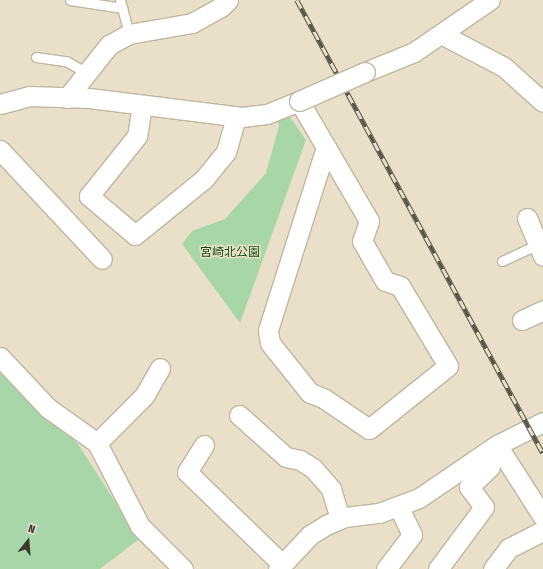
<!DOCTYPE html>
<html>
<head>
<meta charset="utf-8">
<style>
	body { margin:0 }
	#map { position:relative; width:543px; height:569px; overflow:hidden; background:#eae0c9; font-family:"Fira Sans Condensed","Noto Sans JP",sans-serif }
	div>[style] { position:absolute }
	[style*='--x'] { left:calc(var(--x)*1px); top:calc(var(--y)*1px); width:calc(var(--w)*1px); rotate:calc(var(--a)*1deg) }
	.green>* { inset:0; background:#a7d7a8 }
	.roads { filter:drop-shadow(1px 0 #c0b6a0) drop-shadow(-1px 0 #c0b6a0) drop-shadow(0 1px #c0b6a0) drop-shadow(0 -1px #c0b6a0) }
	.service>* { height:9px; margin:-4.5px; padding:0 4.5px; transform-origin:4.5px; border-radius:4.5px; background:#fff }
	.minor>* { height:19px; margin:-9.5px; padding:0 9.5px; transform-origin:9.5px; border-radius:9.5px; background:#fff }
	.rail>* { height:4.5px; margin-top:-2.25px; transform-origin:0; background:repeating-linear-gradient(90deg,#eae0c9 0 9px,#585348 0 18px); box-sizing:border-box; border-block:1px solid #585348 }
	.bridges { filter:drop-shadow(1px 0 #c0b6a0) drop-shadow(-1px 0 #c0b6a0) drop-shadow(0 1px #c0b6a0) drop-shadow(0 -1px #c0b6a0) }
	.minor-bridge>* { height:19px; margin:-9.5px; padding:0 9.5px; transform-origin:9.5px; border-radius:9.5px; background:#fff }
	span { translate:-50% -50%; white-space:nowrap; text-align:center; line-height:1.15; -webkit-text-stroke:3px #eae0c9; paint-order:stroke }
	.park-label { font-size:12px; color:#114f19 }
	.north { position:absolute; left:8px; top:521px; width:40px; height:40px; -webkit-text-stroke:3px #eae0c9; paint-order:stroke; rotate:17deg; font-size:11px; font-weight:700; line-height:16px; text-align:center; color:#3b372e }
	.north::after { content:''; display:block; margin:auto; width:14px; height:18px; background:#3b372e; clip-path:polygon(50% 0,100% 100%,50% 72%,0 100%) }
</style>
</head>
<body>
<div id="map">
	<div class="green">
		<div style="clip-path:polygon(288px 114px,306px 140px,240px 323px,182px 244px,192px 231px,225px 219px,266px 173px,279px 126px,276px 117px)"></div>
		<div style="clip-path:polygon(0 370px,78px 444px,139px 539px,100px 569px,0 569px)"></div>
	</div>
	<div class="roads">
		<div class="service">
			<div style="--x:70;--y:0;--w:53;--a:8.7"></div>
			<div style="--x:120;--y:0;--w:35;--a:75"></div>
			<div style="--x:36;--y:57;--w:30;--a:8"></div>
			<div style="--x:66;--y:61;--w:24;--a:30"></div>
			<div style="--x:502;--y:261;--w:40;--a:-25"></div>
		</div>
		<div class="minor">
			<div style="--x:441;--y:34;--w:71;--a:27.6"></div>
			<div style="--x:504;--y:67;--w:52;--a:41.9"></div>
			<div style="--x:365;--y:72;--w:53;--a:-22.2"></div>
			<div style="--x:414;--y:52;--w:92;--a:-34.4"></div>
			<div style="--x:67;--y:98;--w:68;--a:-51.6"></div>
			<div style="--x:109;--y:45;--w:23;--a:-29"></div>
			<div style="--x:129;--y:34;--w:64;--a:-9.9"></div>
			<div style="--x:192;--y:23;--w:33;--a:-29"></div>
			<div style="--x:221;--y:7;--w:10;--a:-45"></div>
			<div style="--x:0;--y:104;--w:30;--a:-15"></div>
			<div style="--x:29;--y:96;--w:60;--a:1.9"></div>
			<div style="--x:89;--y:98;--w:154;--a:7.1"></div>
			<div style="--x:242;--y:117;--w:25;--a:-7"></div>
			<div style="--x:267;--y:114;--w:35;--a:-22"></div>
			<div style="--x:299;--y:101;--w:139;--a:59.7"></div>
			<div style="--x:369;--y:221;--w:21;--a:109"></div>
			<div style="--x:362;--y:241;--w:46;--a:60.1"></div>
			<div style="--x:385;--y:281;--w:16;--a:18"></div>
			<div style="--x:400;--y:286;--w:93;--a:59"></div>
			<div style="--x:448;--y:366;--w:101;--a:141.4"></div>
			<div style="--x:369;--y:429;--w:55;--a:-146"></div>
			<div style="--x:323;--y:398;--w:14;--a:-159"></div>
			<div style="--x:310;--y:393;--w:64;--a:-128.7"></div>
			<div style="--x:270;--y:343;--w:13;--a:-99"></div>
			<div style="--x:268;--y:330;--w:192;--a:-72.4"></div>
			<div style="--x:142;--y:105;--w:31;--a:99"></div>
			<div style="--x:137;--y:136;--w:77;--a:128.7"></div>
			<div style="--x:89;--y:196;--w:60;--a:40.3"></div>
			<div style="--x:135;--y:235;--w:89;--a:-39.1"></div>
			<div style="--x:204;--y:179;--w:35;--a:-51"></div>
			<div style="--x:226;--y:152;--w:37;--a:-74"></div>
			<div style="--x:0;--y:150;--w:149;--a:46.9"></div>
			<div style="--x:527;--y:218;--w:41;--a:67.2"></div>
			<div style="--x:522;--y:320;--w:23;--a:-25"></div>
			<div style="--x:0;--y:357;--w:70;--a:46.7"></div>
			<div style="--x:48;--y:408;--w:60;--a:35.5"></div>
			<div style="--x:97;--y:443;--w:93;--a:62.6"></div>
			<div style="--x:140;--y:526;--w:61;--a:45"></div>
			<div style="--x:239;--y:415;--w:63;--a:41.8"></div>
			<div style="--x:286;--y:457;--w:14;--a:12"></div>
			<div style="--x:300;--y:460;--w:15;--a:32"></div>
			<div style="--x:313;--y:468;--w:28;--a:49"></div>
			<div style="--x:331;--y:489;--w:31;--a:73"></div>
			<div style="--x:97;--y:443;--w:66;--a:-45"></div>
			<div style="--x:144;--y:396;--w:32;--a:-60"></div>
			<div style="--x:204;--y:445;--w:32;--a:122"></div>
			<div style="--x:187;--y:472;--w:132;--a:44.1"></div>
			<div style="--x:497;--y:445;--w:51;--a:-26.6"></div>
			<div style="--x:278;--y:569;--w:47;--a:-46.7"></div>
			<div style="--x:310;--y:535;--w:19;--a:-32"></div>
			<div style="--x:326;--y:525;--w:21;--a:-23"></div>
			<div style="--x:345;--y:517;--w:34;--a:-7"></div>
			<div style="--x:379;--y:513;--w:43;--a:-20.6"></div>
			<div style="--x:419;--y:498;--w:94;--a:-34.2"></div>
			<div style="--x:497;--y:445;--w:85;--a:57.4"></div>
			<div style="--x:386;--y:569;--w:43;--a:-52.6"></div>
			<div style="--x:412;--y:535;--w:31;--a:-115"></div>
			<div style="--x:438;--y:569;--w:77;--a:-53.4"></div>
			<div style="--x:484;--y:507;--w:25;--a:-127"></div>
			<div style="--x:469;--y:487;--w:29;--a:-44"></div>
			<div style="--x:493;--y:569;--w:26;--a:-53"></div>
			<div style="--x:509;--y:548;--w:38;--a:-27"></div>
		</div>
	</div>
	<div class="rail">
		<div style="--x:297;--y:0;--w:515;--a:61.5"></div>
	</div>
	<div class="bridges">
		<div class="minor-bridge">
			<div style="--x:299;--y:101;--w:72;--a:-23.7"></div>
		</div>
	</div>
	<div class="park-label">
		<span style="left:230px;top:253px">宮崎北公園</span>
	</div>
	<div class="north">N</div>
</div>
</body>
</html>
